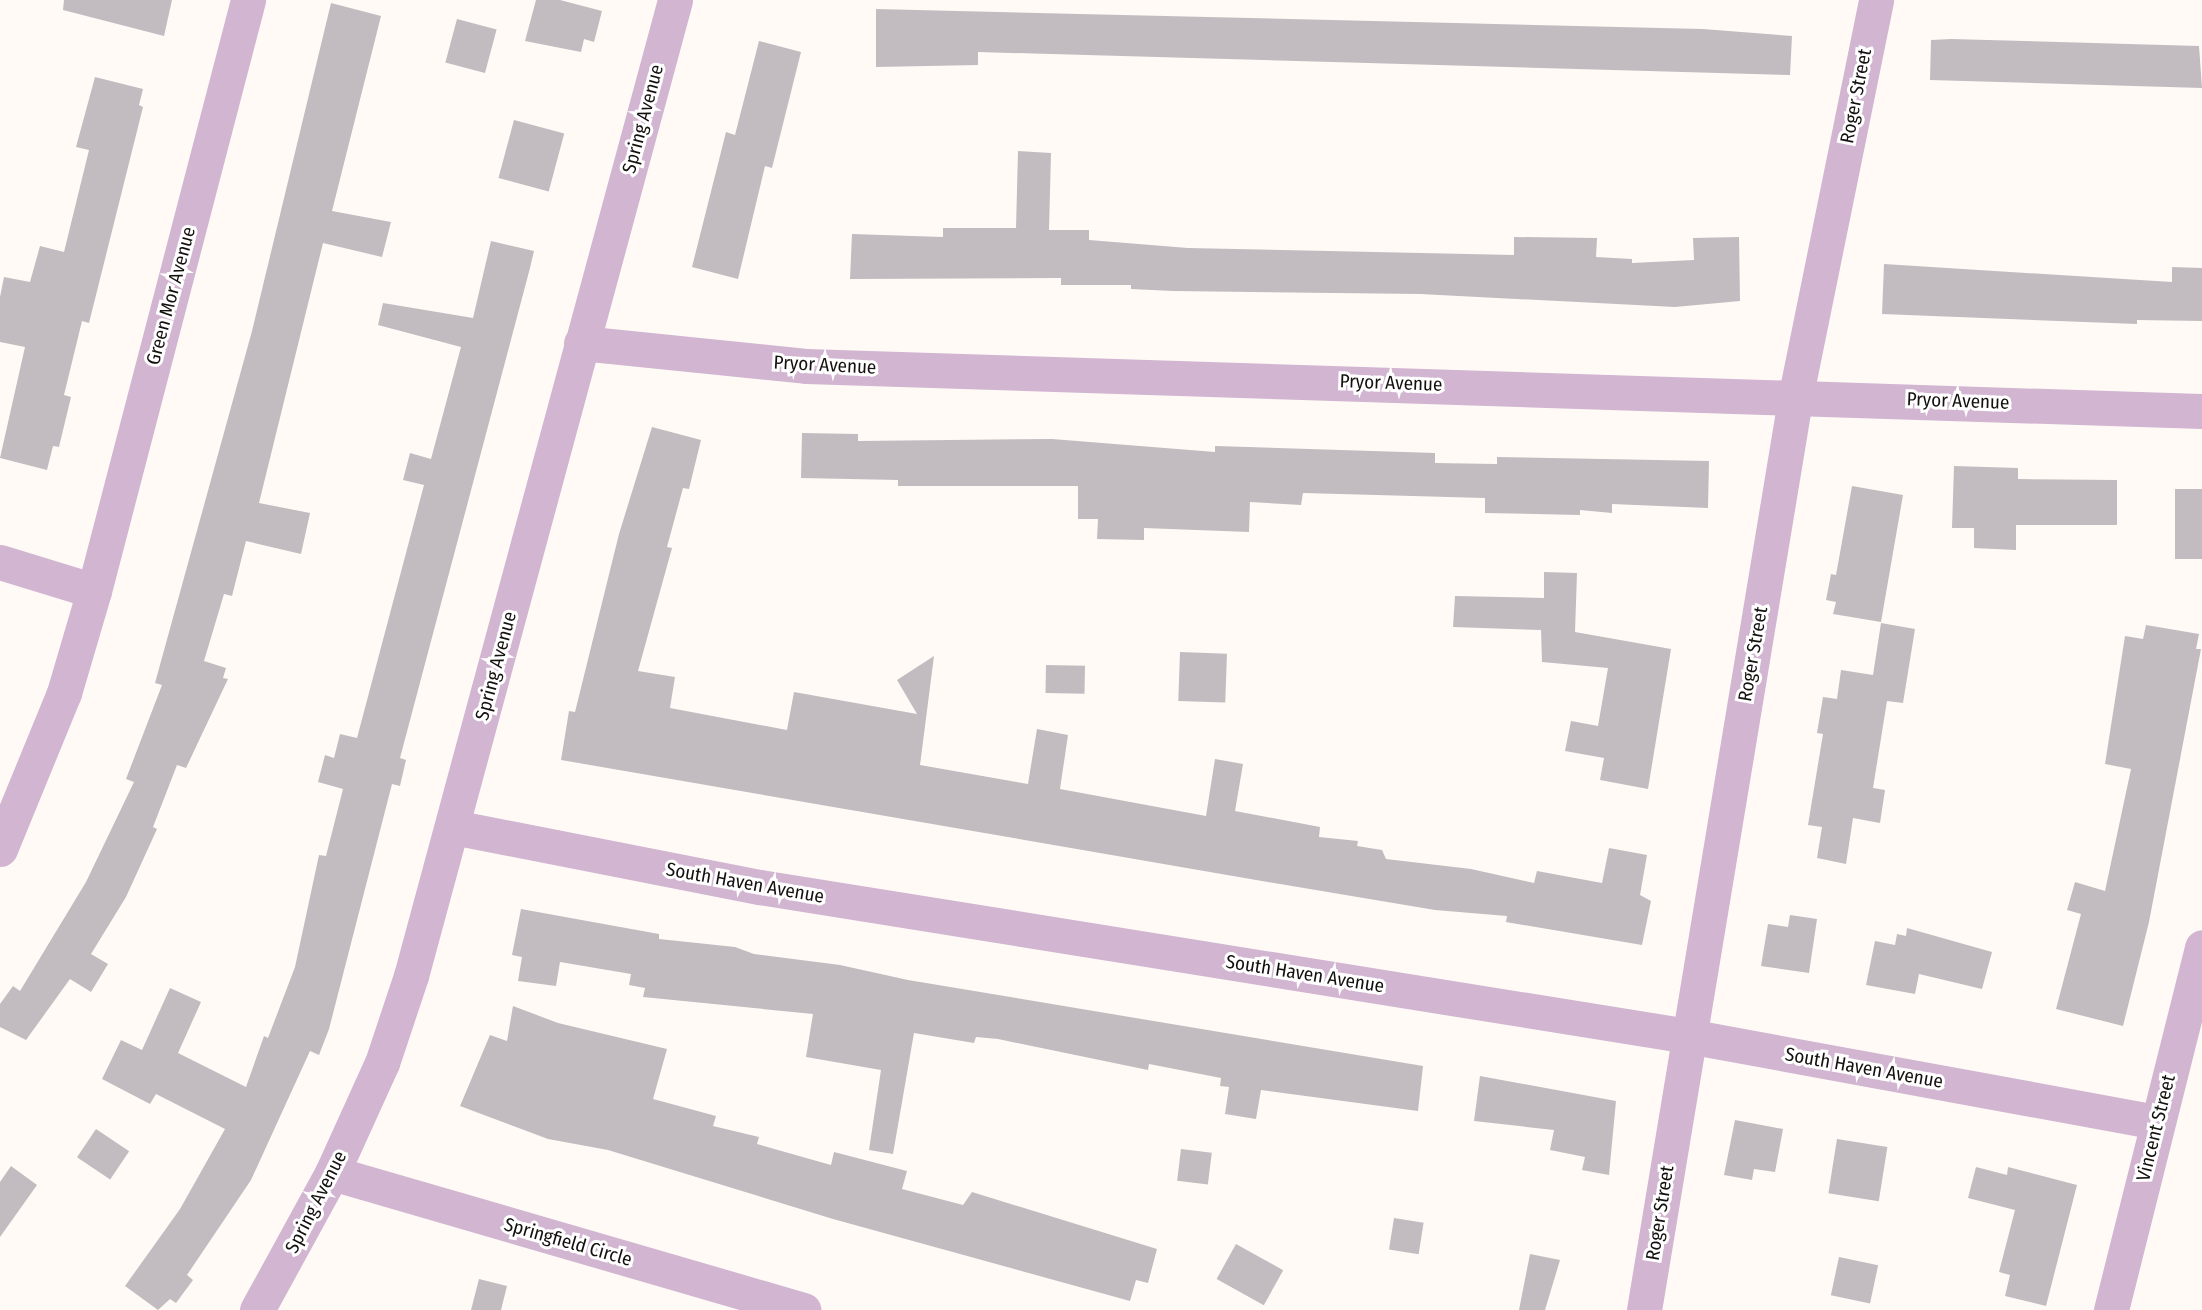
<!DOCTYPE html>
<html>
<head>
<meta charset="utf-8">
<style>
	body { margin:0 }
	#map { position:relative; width:2202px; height:1310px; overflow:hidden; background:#fffaf6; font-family:"Fira Sans Condensed",sans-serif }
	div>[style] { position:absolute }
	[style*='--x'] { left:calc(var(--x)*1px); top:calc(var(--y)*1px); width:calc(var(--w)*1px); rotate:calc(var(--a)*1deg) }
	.building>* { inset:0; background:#c2bcc0; transform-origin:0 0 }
	.minor>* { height:35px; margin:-17.5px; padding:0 17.5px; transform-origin:17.5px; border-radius:17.5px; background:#d1b5d1 }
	span { translate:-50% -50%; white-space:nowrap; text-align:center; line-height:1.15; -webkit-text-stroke:6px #fff; paint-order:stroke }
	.street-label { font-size:19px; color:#13110f }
</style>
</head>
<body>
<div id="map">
	<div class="building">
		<div style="clip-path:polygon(64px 0,172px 0,164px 36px,63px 10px)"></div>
		<div style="clip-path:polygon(536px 0,560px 0,602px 11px,594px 42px,584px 39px,581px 52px,525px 41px)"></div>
		<div style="clip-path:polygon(331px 3px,381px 16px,332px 211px,391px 222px,382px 257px,323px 243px,259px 503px,310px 513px,301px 554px,246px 541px,232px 596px,224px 594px,204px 661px,226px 668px,223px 678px,228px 679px,186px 768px,177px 765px,153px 827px,157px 829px,126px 897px,91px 954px,108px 964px,91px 992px,70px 979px,26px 1040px,0 1027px,0 1004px,13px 986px,20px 991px,86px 882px,134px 782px,126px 779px,162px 685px,155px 683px,252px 331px)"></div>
		<div style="clip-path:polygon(876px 9px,1703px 29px,1792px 36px,1790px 75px,978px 52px,978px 65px,876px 67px)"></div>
		<div style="left:457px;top:19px;width:41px;height:45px;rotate:15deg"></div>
		<div style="clip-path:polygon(1951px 39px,2199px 46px,2202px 88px,1930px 80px,1931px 40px)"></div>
		<div style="clip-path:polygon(759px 41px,801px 52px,772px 168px,765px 166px,738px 279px,692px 267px,726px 132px,735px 135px)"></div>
		<div style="clip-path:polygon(95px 77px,143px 89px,139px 105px,143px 107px,89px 323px,82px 321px,64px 395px,71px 397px,59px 447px,53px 446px,47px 470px,0 458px,25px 347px,0 342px,0 297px,4px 277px,30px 282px,40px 246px,64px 252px,89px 150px,76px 147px)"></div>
		<div style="left:514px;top:120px;width:52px;height:60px;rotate:15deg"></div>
		<div style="clip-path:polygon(1018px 151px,1051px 153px,1049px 230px,1089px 230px,1089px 240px,1188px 248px,1514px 255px,1514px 237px,1597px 238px,1596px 257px,1632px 259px,1632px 263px,1694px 260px,1693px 238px,1739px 237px,1740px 301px,1675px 307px,1420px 294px,1173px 291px,1131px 289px,1131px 285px,1061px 285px,1061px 278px,850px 279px,852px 234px,943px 237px,943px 228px,1016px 228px)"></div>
		<div style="clip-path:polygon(491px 241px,534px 251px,530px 268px,400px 758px,406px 760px,400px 786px,392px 784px,329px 1029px,319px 1055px,310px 1051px,251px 1180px,187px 1275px,193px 1280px,176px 1303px,170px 1299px,158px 1310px,125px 1286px,180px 1209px,225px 1129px,156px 1094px,150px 1104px,102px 1079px,121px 1040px,142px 1050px,170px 988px,201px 1002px,178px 1053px,246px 1087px,264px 1036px,268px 1038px,295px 967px,319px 855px,326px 856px,343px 789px,318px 782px,325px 755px,334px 758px,340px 734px,357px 738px,424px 485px,403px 480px,410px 453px,431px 459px,461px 347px,378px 325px,383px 303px,473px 318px)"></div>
		<div style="clip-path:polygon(1884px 264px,2172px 282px,2172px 267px,2202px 268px,2202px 321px,2137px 320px,2137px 324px,1882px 314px)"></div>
		<div style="clip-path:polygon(652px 427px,701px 440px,689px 489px,683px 488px,667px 547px,672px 548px,638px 671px,675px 677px,670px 708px,787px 730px,794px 692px,917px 714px,897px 680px,934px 656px,920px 765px,1028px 784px,1037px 729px,1068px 735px,1060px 789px,1206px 816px,1215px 759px,1243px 764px,1235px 811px,1320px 827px,1319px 837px,1358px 841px,1357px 846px,1382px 850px,1386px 859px,1471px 869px,1534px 883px,1537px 871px,1602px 883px,1609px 848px,1647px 855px,1640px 895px,1651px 901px,1642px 945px,1506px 922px,1507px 916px,1435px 910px,1274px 883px,561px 760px,569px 711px,575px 712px,619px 534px)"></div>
		<div style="clip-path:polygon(802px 433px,858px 434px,858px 441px,1052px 439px,1215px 452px,1215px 446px,1435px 453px,1435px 463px,1497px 464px,1497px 457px,1709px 461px,1708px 508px,1612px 504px,1612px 513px,1580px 510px,1580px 515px,1485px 513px,1485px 498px,1303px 493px,1301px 505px,1250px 502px,1249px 532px,1144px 528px,1144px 540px,1097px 539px,1098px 519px,1078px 519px,1078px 486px,898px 486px,898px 480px,801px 478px)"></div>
		<div style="clip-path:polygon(1954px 466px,2018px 468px,2018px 479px,2117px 480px,2117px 525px,2016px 525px,2016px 550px,1974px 548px,1974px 528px,1952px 528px)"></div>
		<div style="clip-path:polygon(1852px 486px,1903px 495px,1881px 622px,1833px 614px,1836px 602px,1826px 600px,1831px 574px,1836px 575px)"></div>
		<div style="left:2175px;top:489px;width:27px;height:70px"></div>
		<div style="clip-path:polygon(1544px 572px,1577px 573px,1575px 632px,1671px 649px,1648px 789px,1600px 780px,1604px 758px,1565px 751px,1571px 721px,1598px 726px,1608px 668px,1542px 662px,1541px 630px,1453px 627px,1455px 596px,1544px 598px)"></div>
		<div style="clip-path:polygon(1881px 623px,1915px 629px,1903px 703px,1887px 701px,1873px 788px,1885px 790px,1880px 823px,1853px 818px,1846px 864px,1817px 858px,1822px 827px,1808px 825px,1823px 734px,1817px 733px,1823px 697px,1837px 699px,1841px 670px,1873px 675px)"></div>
		<div style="clip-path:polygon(2146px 625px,2199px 634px,2196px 649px,2201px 649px,2149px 922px,2123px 1026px,2056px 1009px,2081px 914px,2067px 910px,2075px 882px,2105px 891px,2131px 769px,2105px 764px,2125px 636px,2143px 639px)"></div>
		<div style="left:1180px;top:652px;width:47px;height:49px;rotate:2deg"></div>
		<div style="left:1046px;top:665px;width:39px;height:28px;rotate:1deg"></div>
		<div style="clip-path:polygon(521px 909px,659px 934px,659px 939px,735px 947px,754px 954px,840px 965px,908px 980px,1423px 1066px,1418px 1111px,1261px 1090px,1256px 1119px,1225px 1114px,1229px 1087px,1220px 1086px,1221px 1078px,1149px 1064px,1148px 1070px,998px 1039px,976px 1037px,974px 1043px,914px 1033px,893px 1154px,869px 1150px,881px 1070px,806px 1057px,813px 1014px,643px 997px,645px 988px,629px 985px,631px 974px,560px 962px,556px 986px,518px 981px,522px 957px,512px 955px)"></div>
		<div style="clip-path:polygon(1790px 915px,1817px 919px,1809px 973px,1761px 966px,1768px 924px,1788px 927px)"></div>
		<div style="clip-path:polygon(1907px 928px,1992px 952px,1982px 989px,1919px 974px,1915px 994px,1866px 985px,1875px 941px,1895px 945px,1897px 934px,1906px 936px)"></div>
		<div style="clip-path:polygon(513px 1006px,558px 1023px,667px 1049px,653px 1099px,716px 1116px,713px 1126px,759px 1137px,757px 1144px,831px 1165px,834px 1152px,907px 1171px,902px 1189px,963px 1205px,972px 1192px,1157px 1249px,1148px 1283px,1136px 1280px,1130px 1301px,833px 1219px,608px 1150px,548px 1139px,460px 1106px,490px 1035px,507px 1041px)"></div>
		<div style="clip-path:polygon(1480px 1076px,1616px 1101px,1609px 1175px,1582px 1170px,1585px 1157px,1550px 1150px,1554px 1130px,1474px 1121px)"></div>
		<div style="clip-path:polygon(1735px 1120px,1783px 1129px,1775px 1172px,1754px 1169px,1752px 1180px,1724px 1175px)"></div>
		<div style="left:96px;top:1129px;width:40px;height:34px;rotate:34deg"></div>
		<div style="left:1837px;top:1139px;width:51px;height:55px;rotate:9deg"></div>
		<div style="left:1181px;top:1149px;width:31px;height:32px;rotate:7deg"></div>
		<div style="clip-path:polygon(11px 1166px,37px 1185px,0 1237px,0 1182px)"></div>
		<div style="clip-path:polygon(1976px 1167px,2007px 1175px,2008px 1167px,2077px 1185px,2046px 1306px,2005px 1296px,2010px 1275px,1999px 1272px,2015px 1210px,1968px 1198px)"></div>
		<div style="left:1394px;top:1218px;width:30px;height:32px;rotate:9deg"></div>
		<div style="left:1236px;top:1244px;width:54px;height:40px;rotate:29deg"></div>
		<div style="clip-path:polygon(1530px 1254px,1560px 1260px,1545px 1310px,1519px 1310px)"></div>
		<div style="left:1839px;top:1257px;width:40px;height:39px;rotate:12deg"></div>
		<div style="clip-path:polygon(479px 1279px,507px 1286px,501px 1310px,471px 1310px)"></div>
	</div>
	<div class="minor">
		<div style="--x:581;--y:343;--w:226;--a:5.8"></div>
		<div style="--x:806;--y:366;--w:1397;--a:1.85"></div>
		<div style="--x:0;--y:562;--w:98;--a:17.1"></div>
		<div style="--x:453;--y:827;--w:313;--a:11.1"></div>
		<div style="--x:760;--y:887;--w:940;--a:9.12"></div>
		<div style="--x:1688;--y:1036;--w:477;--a:10.4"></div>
		<div style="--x:0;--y:849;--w:169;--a:-67.7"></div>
		<div style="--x:64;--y:693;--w:106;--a:-73.6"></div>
		<div style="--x:94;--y:591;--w:611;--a:-75.39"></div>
		<div style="--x:332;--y:1173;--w:491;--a:16.2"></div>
		<div style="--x:257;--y:1310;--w:156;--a:-61.3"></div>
		<div style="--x:332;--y:1173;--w:121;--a:-65.6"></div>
		<div style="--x:382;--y:1063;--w:92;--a:-71.6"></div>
		<div style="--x:411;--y:976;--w:1011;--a:-74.86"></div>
		<div style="--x:1644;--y:1310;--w:929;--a:-80.58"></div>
		<div style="--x:1796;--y:394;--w:402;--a:-78.5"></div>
		<div style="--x:2111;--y:1310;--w:374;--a:-75.9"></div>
	</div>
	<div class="street-label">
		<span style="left:1856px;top:96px;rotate:-79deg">Roger Street</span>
		<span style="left:643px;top:119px;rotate:-75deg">Spring Avenue</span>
		<span style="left:171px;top:296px;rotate:-75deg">Green Mor Avenue</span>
		<span style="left:825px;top:365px;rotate:3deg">Pryor Avenue</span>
		<span style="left:1391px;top:383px;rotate:2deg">Pryor Avenue</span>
		<span style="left:1958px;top:401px;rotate:2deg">Pryor Avenue</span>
		<span style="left:1753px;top:654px;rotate:-80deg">Roger Street</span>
		<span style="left:496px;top:666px;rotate:-75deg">Spring Avenue</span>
		<span style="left:745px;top:883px;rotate:10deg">South Haven Avenue</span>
		<span style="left:1305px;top:974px;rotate:9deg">South Haven Avenue</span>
		<span style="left:1864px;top:1068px;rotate:10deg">South Haven Avenue</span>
		<span style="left:2156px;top:1128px;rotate:-76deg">Vincent Street</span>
		<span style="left:316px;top:1202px;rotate:-63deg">Spring Avenue</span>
		<span style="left:1660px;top:1213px;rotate:-81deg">Roger Street</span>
		<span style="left:568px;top:1242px;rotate:16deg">Springfield Circle</span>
	</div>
</div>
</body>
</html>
